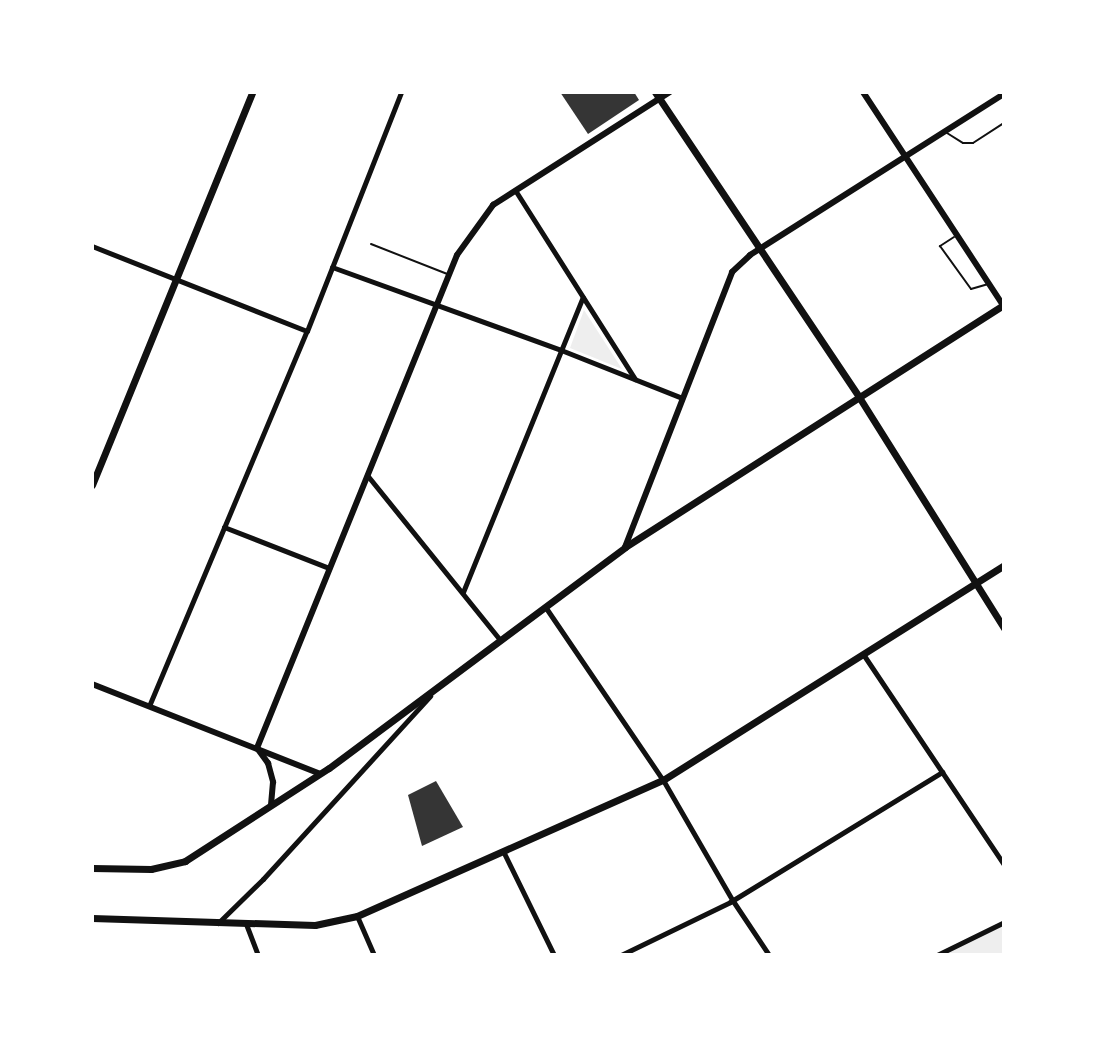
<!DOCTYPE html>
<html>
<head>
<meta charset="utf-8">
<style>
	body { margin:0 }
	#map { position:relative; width:1096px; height:1047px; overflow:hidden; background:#fff; font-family:Lato,sans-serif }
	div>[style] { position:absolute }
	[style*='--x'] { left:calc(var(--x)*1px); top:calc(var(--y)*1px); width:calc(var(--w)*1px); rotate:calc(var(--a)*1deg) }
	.green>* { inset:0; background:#eee }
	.building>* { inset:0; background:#353535 }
	.service>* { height:2px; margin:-1px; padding:0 1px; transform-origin:1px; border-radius:1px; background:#111 }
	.minor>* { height:5px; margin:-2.5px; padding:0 2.5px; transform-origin:2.5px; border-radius:2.5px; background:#111 }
	.tertiary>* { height:6px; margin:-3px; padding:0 3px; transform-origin:3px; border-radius:3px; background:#111 }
	.secondary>* { height:7px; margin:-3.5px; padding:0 3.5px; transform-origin:3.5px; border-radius:3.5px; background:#111 }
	span { translate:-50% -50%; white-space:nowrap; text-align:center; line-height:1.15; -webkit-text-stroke:8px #fff; paint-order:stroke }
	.frame { position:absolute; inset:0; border:94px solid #fff; pointer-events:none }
</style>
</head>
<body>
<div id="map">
	<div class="green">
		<div style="clip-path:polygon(584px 310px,622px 369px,570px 348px)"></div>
		<div style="clip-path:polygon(1004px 923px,1004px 955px,940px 955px)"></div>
	</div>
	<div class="building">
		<div style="clip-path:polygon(560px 92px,634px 92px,639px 100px,588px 134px)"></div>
		<div style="clip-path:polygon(436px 781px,463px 827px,422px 846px,408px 795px)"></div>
	</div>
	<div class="service">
		<div style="--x:947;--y:133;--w:19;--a:32"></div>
		<div style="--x:963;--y:143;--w:10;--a:0"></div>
		<div style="--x:973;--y:143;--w:37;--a:-33"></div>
		<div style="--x:954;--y:237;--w:17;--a:147"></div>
		<div style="--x:940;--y:246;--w:53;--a:54.2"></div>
		<div style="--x:971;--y:289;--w:18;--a:-16"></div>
		<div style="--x:371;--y:244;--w:82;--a:21.5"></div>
	</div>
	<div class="minor">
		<div style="--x:515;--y:190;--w:224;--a:57.6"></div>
		<div style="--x:92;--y:246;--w:231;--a:21.6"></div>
		<div style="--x:332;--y:267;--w:244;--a:19.9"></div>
		<div style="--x:561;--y:350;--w:130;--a:21.6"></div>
		<div style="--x:367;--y:475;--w:212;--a:51.1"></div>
		<div style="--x:224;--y:527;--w:113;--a:21.3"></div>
		<div style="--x:463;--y:592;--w:318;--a:-67.9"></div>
		<div style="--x:546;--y:608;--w:208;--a:55.8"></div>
		<div style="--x:663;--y:780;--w:140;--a:60"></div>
		<div style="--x:733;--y:901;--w:65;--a:56.3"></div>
		<div style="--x:863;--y:654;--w:254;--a:56.2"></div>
		<div style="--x:149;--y:706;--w:407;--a:-67.2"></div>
		<div style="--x:307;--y:331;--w:257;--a:-68.5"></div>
		<div style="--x:503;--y:851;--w:116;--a:63.9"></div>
		<div style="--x:357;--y:916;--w:43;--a:66.4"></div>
		<div style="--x:218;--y:923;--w:63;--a:-44.4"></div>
		<div style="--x:263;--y:879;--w:248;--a:-47.6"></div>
		<div style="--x:246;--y:924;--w:33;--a:69"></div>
		<div style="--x:621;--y:955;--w:121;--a:-25.9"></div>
		<div style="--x:730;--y:902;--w:249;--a:-31.5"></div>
		<div style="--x:937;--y:955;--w:75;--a:-26.2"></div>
	</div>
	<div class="tertiary">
		<div style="--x:863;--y:92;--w:257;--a:56.7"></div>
		<div style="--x:625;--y:547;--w:295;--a:-68.7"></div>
		<div style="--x:732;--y:272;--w:25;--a:-43"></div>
		<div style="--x:750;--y:255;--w:301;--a:-32.4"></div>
		<div style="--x:92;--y:684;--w:245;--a:21.5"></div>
		<div style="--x:257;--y:748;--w:532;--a:-67.92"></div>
		<div style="--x:457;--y:255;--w:62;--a:-54.2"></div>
		<div style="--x:493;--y:205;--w:210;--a:-32.6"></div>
		<div style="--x:257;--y:748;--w:19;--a:54"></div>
		<div style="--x:268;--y:763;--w:20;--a:75"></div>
		<div style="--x:273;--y:782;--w:24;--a:95"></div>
	</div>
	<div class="secondary">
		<div style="--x:655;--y:92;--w:367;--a:56.2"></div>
		<div style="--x:859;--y:397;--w:273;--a:57.9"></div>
		<div style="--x:92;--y:485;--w:424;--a:-67.8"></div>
		<div style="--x:92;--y:868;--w:59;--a:1"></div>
		<div style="--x:151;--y:869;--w:35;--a:-13"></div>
		<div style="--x:185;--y:861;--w:171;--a:-32.9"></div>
		<div style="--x:329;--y:768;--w:369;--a:-36.7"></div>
		<div style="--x:625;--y:547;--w:450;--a:-32.6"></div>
		<div style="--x:92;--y:918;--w:223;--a:1.8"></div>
		<div style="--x:315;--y:925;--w:43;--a:-12.1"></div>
		<div style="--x:357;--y:916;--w:335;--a:-24"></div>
		<div style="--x:663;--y:780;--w:403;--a:-32.2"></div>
	</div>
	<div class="frame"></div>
</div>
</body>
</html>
